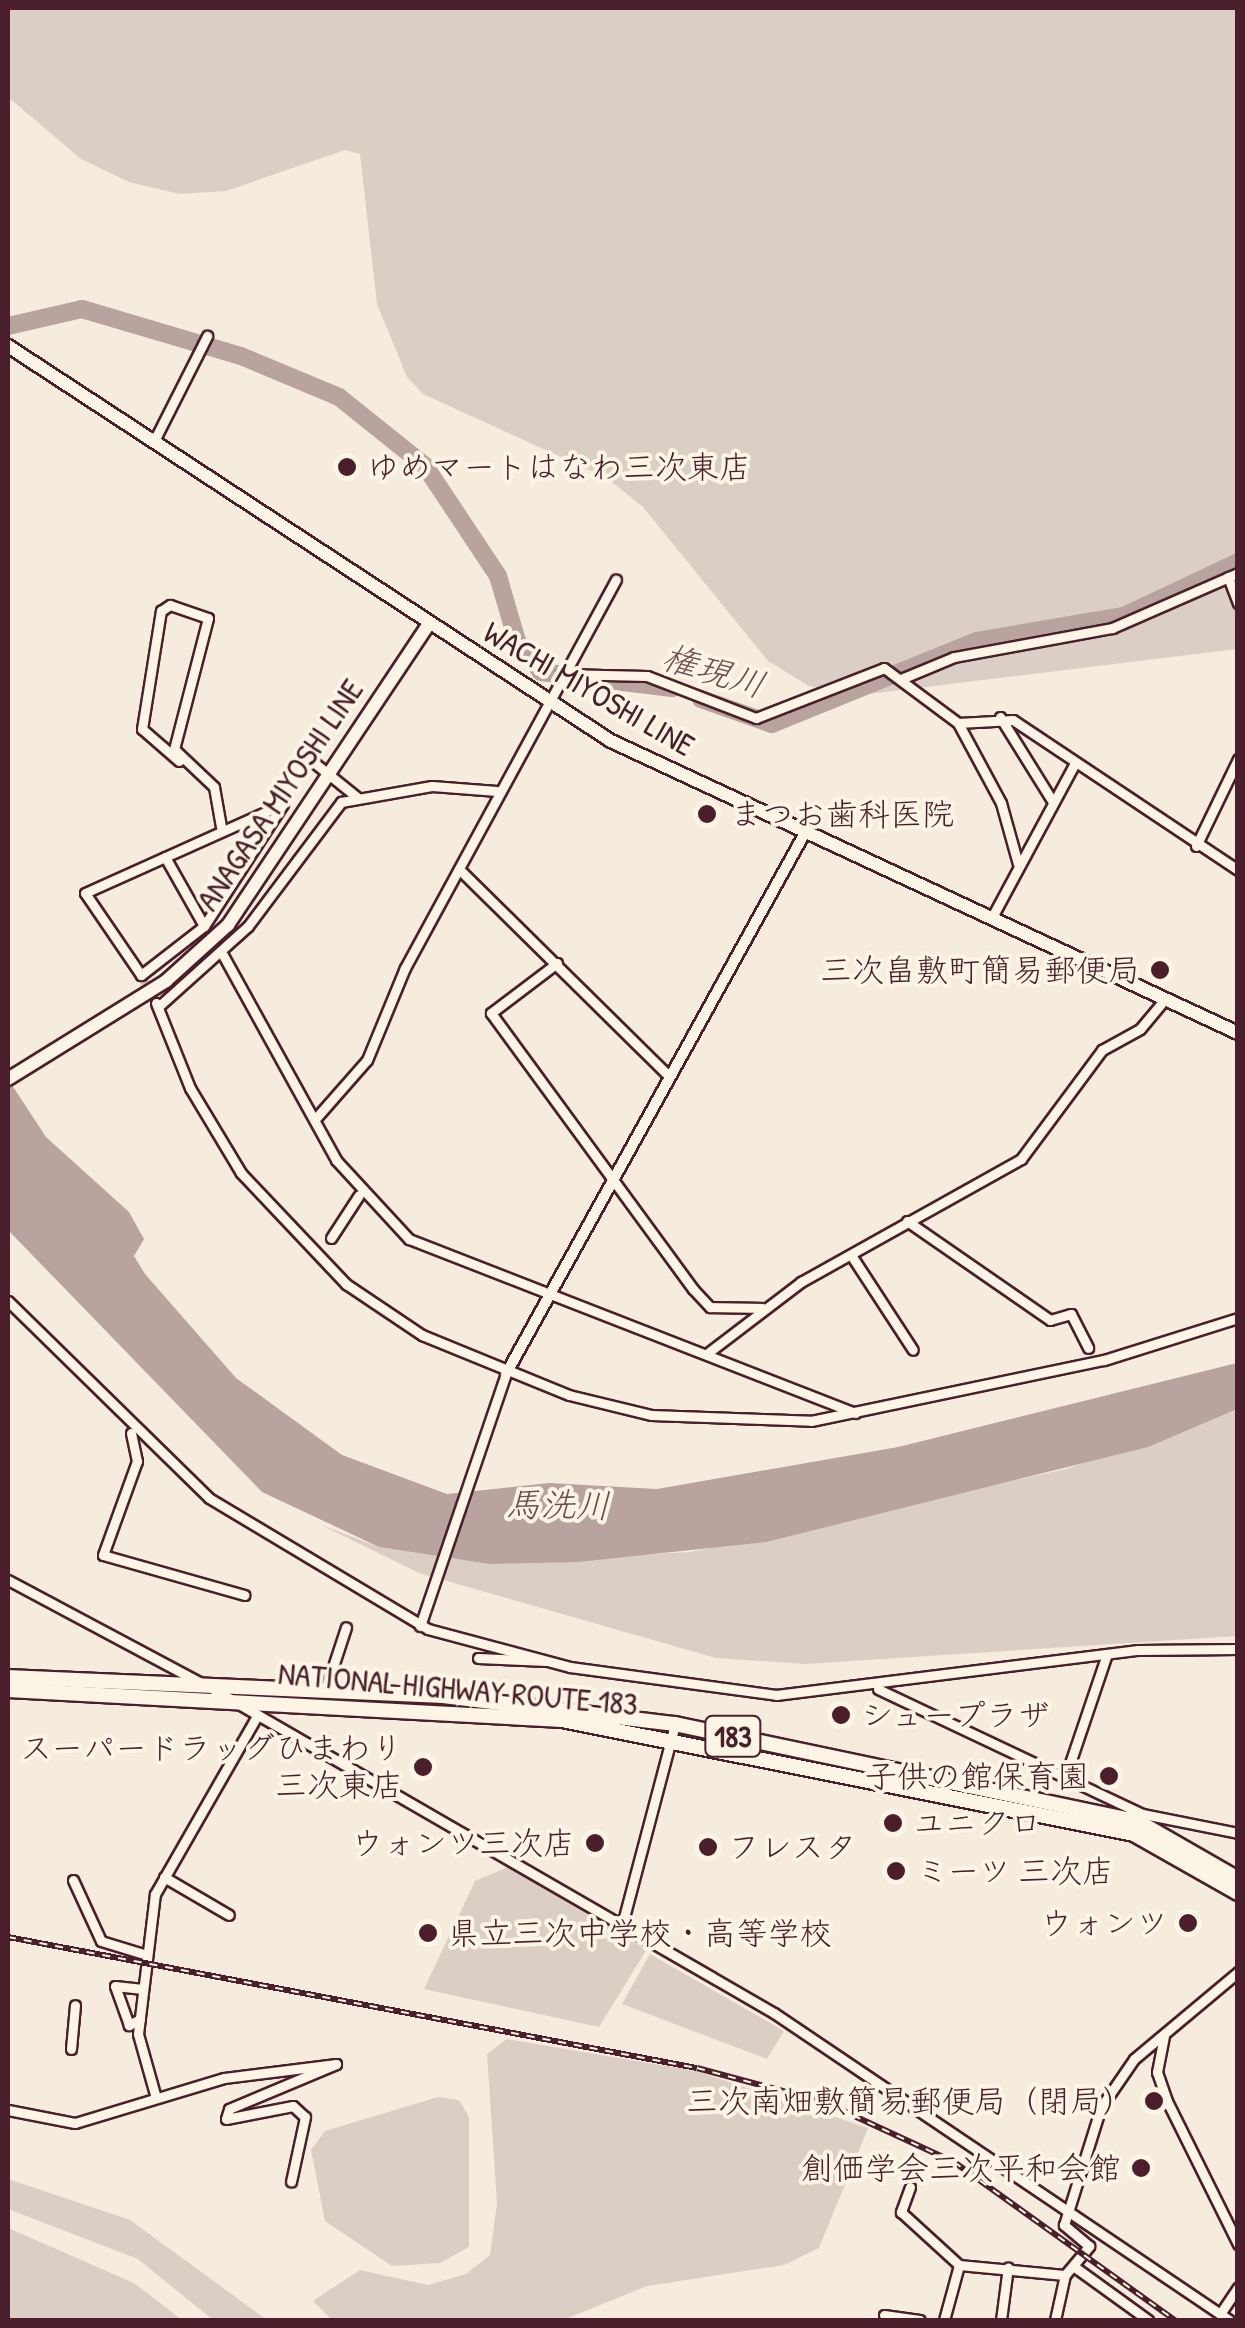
<!DOCTYPE html>
<html>
<head>
<meta charset="utf-8">
<style>
	body { margin:0 }
	#map { position:relative; width:1245px; height:2328px; overflow:hidden; background:#f5ecde; font-family:"Patrick Hand","Klee One",sans-serif }
	div>[style] { position:absolute }
	[style*='--x'] { left:calc(var(--x)*1px); top:calc(var(--y)*1px); width:calc(var(--w)*1px); rotate:calc(var(--a)*1deg) }
	.green>* { inset:0; background:#dbcec4 }
	.water>* { inset:0; background:#b8a39e }
	.river>* { height:18px; margin:-9px; padding:0 9px; transform-origin:9px; border-radius:9px; background:#b8a39e }
	.minor-tunnel>* { height:9px; margin-top:-4.5px; transform-origin:0; background:repeating-linear-gradient(90deg,#d3c3ba 0 9px,transparent 0 13.5px) }
	.roads { filter:drop-shadow(2px 0 #4a1f2b) drop-shadow(-2px 0 #4a1f2b) drop-shadow(0 2px #4a1f2b) drop-shadow(0 -2px #4a1f2b) }
	.minor>* { height:9px; margin:-4.5px; padding:0 4.5px; transform-origin:4.5px; border-radius:4.5px; background:#fcf5e5 }
	.tertiary>* { height:10px; margin:-5px; padding:0 5px; transform-origin:5px; border-radius:5px; background:#fcf5e5 }
	.secondary>* { height:12px; margin:-6px; padding:0 6px; transform-origin:6px; border-radius:6px; background:#fcf5e5 }
	.trunk>* { height:14px; margin:-7px; padding:0 7px; transform-origin:7px; border-radius:7px; background:#fcf5e5 }
	.rail>* { height:6px; margin-top:-3px; transform-origin:0; background:repeating-linear-gradient(90deg,#fcf5e5 0 8px,#4a1f2b 0 16px); box-sizing:border-box; border-block:2px solid #4a1f2b }
	.dots>* { width:28px; height:28px; translate:-50% -50%; box-sizing:border-box; border:5px solid #fcf5e5; border-radius:50% }
	span { translate:-50% -50%; white-space:nowrap; text-align:center; line-height:1.15; -webkit-text-stroke:8px #fcf5e5; paint-order:stroke }
	.shield-label span { padding:2px 8px; background:#fcf5e5; border:2px solid; border-radius:8px; -webkit-text-stroke-width:0 }
	.shield-label { font-size:30px; color:#4a1f2b; font-weight:700 }
	.poi-label { font-size:32px; color:#4a1f2b }
	.left { translate:0 -50%; text-align:left }
	.right { translate:-100% -50%; text-align:right }
	.street-label { font-size:32px; color:#4a1f2b }
	.water-label { font-size:35px; color:#704d53; font-style:italic }
	.frame { position:absolute; inset:0; border:10px solid #4a1f2b; pointer-events:none }
</style>
</head>
<body>
<div id="map">
	<div class="green">
		<div style="clip-path:polygon(8px 8px,1237px 8px,1237px 649px,852px 696px,809px 686px,768px 661px,643px 507px,607px 478px,423px 394px,407px 377px,377px 304px,360px 154px,345px 150px,226px 191px,180px 194px,129px 182px,81px 159px,8px 97px)"></div>
		<div style="clip-path:polygon(1237px 1409px,1237px 1636px,805px 1664px,716px 1658px,419px 1573px,319px 1524px,379px 1547px,489px 1564px,690px 1552px,1066px 1469px)"></div>
		<div style="clip-path:polygon(508px 1867px,647px 1949px,599px 2027px,424px 1989px,475px 1881px)"></div>
		<div style="clip-path:polygon(650px 1954px,784px 2031px,767px 2059px,622px 2004px)"></div>
		<div style="clip-path:polygon(507px 2039px,696px 2071px,868px 2128px,819px 2248px,784px 2265px,647px 2286px,563px 2320px,332px 2320px,313px 2301px,360px 2270px,428px 2285px,466px 2274px,490px 2255px,497px 2203px,487px 2054px)"></div>
		<div style="clip-path:polygon(438px 2097px,459px 2100px,469px 2117px,469px 2247px,440px 2263px,392px 2266px,325px 2221px,311px 2150px,325px 2131px)"></div>
		<div style="clip-path:polygon(8px 2179px,130px 2220px,267px 2320px,213px 2320px,138px 2259px,8px 2209px)"></div>
		<div style="clip-path:polygon(8px 2228px,134px 2283px,182px 2320px,8px 2320px)"></div>
	</div>
	<div class="water">
		<div style="clip-path:polygon(8px 1079px,46px 1137px,129px 1212px,144px 1239px,134px 1256px,145px 1274px,236px 1378px,342px 1455px,447px 1494px,549px 1483px,657px 1489px,898px 1447px,1237px 1363px,1237px 1409px,1148px 1447px,766px 1542px,578px 1562px,489px 1564px,379px 1547px,262px 1492px,8px 1230px)"></div>
	</div>
	<div class="river">
		<div style="--x:8;--y:326;--w:76;--a:-12.9"></div>
		<div style="--x:82;--y:309;--w:166;--a:16.5"></div>
		<div style="--x:241;--y:356;--w:106;--a:22.7"></div>
		<div style="--x:339;--y:397;--w:110;--a:38.7"></div>
		<div style="--x:425;--y:466;--w:132;--a:56.4"></div>
		<div style="--x:498;--y:576;--w:68;--a:73.7"></div>
		<div style="--x:517;--y:641;--w:39;--a:52"></div>
		<div style="--x:541;--y:672;--w:132;--a:7"></div>
		<div style="--x:701;--y:699;--w:75;--a:19.4"></div>
		<div style="--x:772;--y:724;--w:220;--a:-22.1"></div>
		<div style="--x:976;--y:641;--w:150;--a:-9.6"></div>
		<div style="--x:1124;--y:616;--w:126;--a:-25.3"></div>
	</div>
	<div class="minor-tunnel">
		<div style="--x:141;--y:975;--w:32;--a:62"></div>
	</div>
	<div class="roads">
		<div class="minor">
			<div style="--x:154;--y:441;--w:118;--a:-63.2"></div>
			<div style="--x:1228;--y:577;--w:28;--a:69"></div>
			<div style="--x:561;--y:674;--w:86;--a:1.3"></div>
			<div style="--x:647;--y:676;--w:117;--a:21.1"></div>
			<div style="--x:756;--y:718;--w:137;--a:-21.3"></div>
			<div style="--x:884;--y:668;--w:92;--a:36.6"></div>
			<div style="--x:958;--y:723;--w:91;--a:61.7"></div>
			<div style="--x:1001;--y:803;--w:63;--a:74.4"></div>
			<div style="--x:901;--y:679;--w:57;--a:-22.5"></div>
			<div style="--x:954;--y:657;--w:161;--a:-10.4"></div>
			<div style="--x:1112;--y:628;--w:137;--a:-23.6"></div>
			<div style="--x:1000;--y:717;--w:100;--a:58.1"></div>
			<div style="--x:958;--y:723;--w:55;--a:-3.1"></div>
			<div style="--x:1013;--y:720;--w:270;--a:33.7"></div>
			<div style="--x:311;--y:760;--w:60;--a:39"></div>
			<div style="--x:179;--y:761;--w:49;--a:-139.1"></div>
			<div style="--x:142;--y:729;--w:120;--a:-80.9"></div>
			<div style="--x:161;--y:611;--w:11;--a:-34"></div>
			<div style="--x:170;--y:605;--w:40;--a:18.9"></div>
			<div style="--x:208;--y:618;--w:135;--a:104.5"></div>
			<div style="--x:174;--y:749;--w:55;--a:43.5"></div>
			<div style="--x:214;--y:787;--w:40;--a:80"></div>
			<div style="--x:283;--y:804;--w:145;--a:122.9"></div>
			<div style="--x:204;--y:926;--w:80;--a:142.1"></div>
			<div style="--x:141;--y:975;--w:99;--a:-124.3"></div>
			<div style="--x:85;--y:893;--w:217;--a:-24.2"></div>
			<div style="--x:1196;--y:846;--w:97;--a:-64.2"></div>
			<div style="--x:165;--y:857;--w:79;--a:60.5"></div>
			<div style="--x:462;--y:872;--w:289;--a:44.6"></div>
			<div style="--x:991;--y:919;--w:177;--a:-61.7"></div>
			<div style="--x:223;--y:955;--w:234;--a:61.1"></div>
			<div style="--x:336;--y:1160;--w:108;--a:47.3"></div>
			<div style="--x:409;--y:1239;--w:479;--a:21.3"></div>
			<div style="--x:557;--y:963;--w:83;--a:142.9"></div>
			<div style="--x:491;--y:1013;--w:342;--a:53.8"></div>
			<div style="--x:693;--y:1289;--w:25;--a:47"></div>
			<div style="--x:710;--y:1307;--w:52;--a:1.1"></div>
			<div style="--x:156;--y:1003;--w:92;--a:68.2"></div>
			<div style="--x:190;--y:1088;--w:99;--a:59"></div>
			<div style="--x:241;--y:1173;--w:153;--a:46.6"></div>
			<div style="--x:346;--y:1284;--w:92;--a:33.9"></div>
			<div style="--x:422;--y:1335;--w:159;--a:22.2"></div>
			<div style="--x:569;--y:1395;--w:84;--a:13.7"></div>
			<div style="--x:651;--y:1415;--w:160;--a:2.1"></div>
			<div style="--x:811;--y:1421;--w:299;--a:-11.8"></div>
			<div style="--x:1104;--y:1360;--w:140;--a:-17.4"></div>
			<div style="--x:158;--y:1007;--w:121;--a:-42"></div>
			<div style="--x:248;--y:926;--w:155;--a:-53.1"></div>
			<div style="--x:341;--y:802;--w:92;--a:-10"></div>
			<div style="--x:432;--y:786;--w:65;--a:4.4"></div>
			<div style="--x:316;--y:1118;--w:77;--a:-48.7"></div>
			<div style="--x:367;--y:1060;--w:100;--a:-67.6"></div>
			<div style="--x:405;--y:968;--w:442;--a:-61.5"></div>
			<div style="--x:907;--y:1221;--w:174;--a:34.7"></div>
			<div style="--x:1050;--y:1320;--w:22;--a:-16"></div>
			<div style="--x:1071;--y:1314;--w:38;--a:63"></div>
			<div style="--x:331;--y:1238;--w:51;--a:-56.9"></div>
			<div style="--x:851;--y:1255;--w:113;--a:56.9"></div>
			<div style="--x:8;--y:1301;--w:281;--a:44.4"></div>
			<div style="--x:209;--y:1498;--w:255;--a:30.9"></div>
			<div style="--x:428;--y:1629;--w:147;--a:15"></div>
			<div style="--x:570;--y:1667;--w:208;--a:7.7"></div>
			<div style="--x:776;--y:1695;--w:365;--a:-7.1"></div>
			<div style="--x:1138;--y:1650;--w:100;--a:-0.6"></div>
			<div style="--x:709;--y:1352;--w:116;--a:-37.3"></div>
			<div style="--x:801;--y:1282;--w:252;--a:-29.2"></div>
			<div style="--x:1021;--y:1159;--w:136;--a:-53.4"></div>
			<div style="--x:1102;--y:1050;--w:43;--a:-28.9"></div>
			<div style="--x:1140;--y:1029;--w:33;--a:-50"></div>
			<div style="--x:131;--y:1433;--w:29;--a:78"></div>
			<div style="--x:137;--y:1461;--w:100;--a:109.9"></div>
			<div style="--x:103;--y:1555;--w:147;--a:15.8"></div>
			<div style="--x:8;--y:1580;--w:217;--a:28.1"></div>
			<div style="--x:420;--y:1626;--w:266;--a:-71.2"></div>
			<div style="--x:478;--y:1658;--w:68;--a:2.5"></div>
			<div style="--x:213;--y:1689;--w:648;--a:30.01"></div>
			<div style="--x:774;--y:2013;--w:549;--a:34.01"></div>
			<div style="--x:878;--y:1689;--w:293;--a:25.3"></div>
			<div style="--x:1143;--y:1814;--w:97;--a:11.3"></div>
			<div style="--x:325;--y:1691;--w:67;--a:-71.8"></div>
			<div style="--x:1065;--y:1778;--w:131;--a:-71.3"></div>
			<div style="--x:164;--y:1877;--w:75;--a:30.3"></div>
			<div style="--x:73;--y:1880;--w:67;--a:65.3"></div>
			<div style="--x:101;--y:1941;--w:48;--a:16.9"></div>
			<div style="--x:622;--y:1925;--w:208;--a:-75.2"></div>
			<div style="--x:140;--y:2019;--w:13;--a:151"></div>
			<div style="--x:129;--y:2025;--w:41;--a:-109.7"></div>
			<div style="--x:115;--y:1986;--w:28;--a:6"></div>
			<div style="--x:1164;--y:2036;--w:37;--a:101"></div>
			<div style="--x:1157;--y:2072;--w:31;--a:71"></div>
			<div style="--x:1167;--y:2101;--w:160;--a:63.6"></div>
			<div style="--x:71;--y:2049;--w:44;--a:-84.8"></div>
			<div style="--x:156;--y:2098;--w:66;--a:-105.7"></div>
			<div style="--x:138;--y:2034;--w:141;--a:-83.1"></div>
			<div style="--x:155;--y:1894;--w:205;--a:-60.2"></div>
			<div style="--x:8;--y:2110;--w:68;--a:11"></div>
			<div style="--x:75;--y:2123;--w:156;--a:-16.8"></div>
			<div style="--x:224;--y:2078;--w:113;--a:-7.1"></div>
			<div style="--x:336;--y:2064;--w:116;--a:157.2"></div>
			<div style="--x:229;--y:2109;--w:10;--a:107"></div>
			<div style="--x:226;--y:2119;--w:68;--a:-11"></div>
			<div style="--x:293;--y:2106;--w:16;--a:43"></div>
			<div style="--x:305;--y:2117;--w:66;--a:102.2"></div>
			<div style="--x:910;--y:2187;--w:27;--a:110"></div>
			<div style="--x:901;--y:2212;--w:79;--a:42.4"></div>
			<div style="--x:1076;--y:2268;--w:89;--a:35.8"></div>
			<div style="--x:1220;--y:2314;--w:32;--a:-56"></div>
			<div style="--x:884;--y:2315;--w:36;--a:8"></div>
			<div style="--x:944;--y:2320;--w:57;--a:-74.7"></div>
			<div style="--x:959;--y:2265;--w:106;--a:5.4"></div>
			<div style="--x:1001;--y:2320;--w:53;--a:-82.5"></div>
			<div style="--x:1055;--y:2320;--w:46;--a:-77.5"></div>
			<div style="--x:1065;--y:2275;--w:38;--a:-50"></div>
			<div style="--x:1089;--y:2246;--w:33;--a:-140"></div>
			<div style="--x:1064;--y:2225;--w:124;--a:-72.6"></div>
			<div style="--x:1101;--y:2107;--w:58;--a:-55.5"></div>
			<div style="--x:1134;--y:2059;--w:136;--a:-39.9"></div>
		</div>
		<div class="tertiary">
			<div style="--x:506;--y:1374;--w:620;--a:-61.08"></div>
		</div>
		<div class="secondary">
			<div style="--x:8;--y:346;--w:721;--a:33.23"></div>
			<div style="--x:611;--y:741;--w:692;--a:24.97"></div>
			<div style="--x:8;--y:1079;--w:186;--a:-31.8"></div>
			<div style="--x:166;--y:981;--w:84;--a:-42.1"></div>
			<div style="--x:228;--y:925;--w:362;--a:-56.3"></div>
		</div>
		<div class="trunk">
			<div style="--x:8;--y:1677;--w:435;--a:2.5"></div>
			<div style="--x:443;--y:1696;--w:234;--a:6.9"></div>
			<div style="--x:675;--y:1724;--w:474;--a:11.9"></div>
			<div style="--x:1139;--y:1822;--w:114;--a:29.9"></div>
			<div style="--x:8;--y:1690;--w:555;--a:3.1"></div>
			<div style="--x:562;--y:1720;--w:583;--a:11.27"></div>
			<div style="--x:1134;--y:1834;--w:120;--a:29.6"></div>
		</div>
	</div>
	<div class="rail">
		<div style="--x:8;--y:1937;--w:701;--a:10.77"></div>
		<div style="--x:697;--y:2068;--w:131;--a:15"></div>
		<div style="--x:824;--y:2102;--w:143;--a:24.8"></div>
		<div style="--x:954;--y:2162;--w:272;--a:35.6"></div>
	</div>
	<div class="dots">
		<div style="left:347px;top:467px;background:#4a1f2b"></div>
		<div style="left:707px;top:814px;background:#4a1f2b"></div>
		<div style="left:1160px;top:970px;background:#4a1f2b"></div>
		<div style="left:841px;top:1715px;background:#4a1f2b"></div>
		<div style="left:423px;top:1767px;background:#4a1f2b"></div>
		<div style="left:1109px;top:1776px;background:#4a1f2b"></div>
		<div style="left:893px;top:1823px;background:#4a1f2b"></div>
		<div style="left:595px;top:1843px;background:#4a1f2b"></div>
		<div style="left:708px;top:1847px;background:#4a1f2b"></div>
		<div style="left:896px;top:1871px;background:#4a1f2b"></div>
		<div style="left:1188px;top:1923px;background:#4a1f2b"></div>
		<div style="left:428px;top:1933px;background:#4a1f2b"></div>
		<div style="left:1154px;top:2101px;background:#4a1f2b"></div>
		<div style="left:1141px;top:2168px;background:#4a1f2b"></div>
	</div>
	<div class="shield-label">
		<span style="left:733px;top:1736px">183</span>
	</div>
	<div class="poi-label">
		<span class="left" style="left:367px;top:467px">ゆめマートはなわ三次東店</span>
		<span class="left" style="left:730px;top:814px">まつお歯科医院</span>
		<span class="right" style="left:1140px;top:970px">三次畠敷町簡易郵便局</span>
		<span class="left" style="left:861px;top:1715px">シュープラザ</span>
		<span class="right" style="left:403px;top:1767px">スーパードラッグひまわり<br>三次東店</span>
		<span class="right" style="left:1089px;top:1776px">子供の館保育園</span>
		<span class="left" style="left:913px;top:1823px">ユニクロ</span>
		<span class="right" style="left:575px;top:1843px">ウォンツ三次店</span>
		<span class="left" style="left:728px;top:1847px">フレスタ</span>
		<span class="left" style="left:916px;top:1871px">ミーツ 三次店</span>
		<span class="right" style="left:1168px;top:1923px">ウォンツ</span>
		<span class="left" style="left:448px;top:1933px">県立三次中学校・高等学校</span>
		<span class="right" style="left:1134px;top:2101px">三次南畑敷簡易郵便局（閉局）</span>
		<span class="right" style="left:1121px;top:2168px">創価学会三次平和会館</span>
	</div>
	<div class="street-label">
		<span style="left:589px;top:689px;rotate:30deg">WACHI MIYOSHI LINE</span>
		<span style="left:280px;top:795px;rotate:-56deg">ANAGASA MIYOSHI LINE</span>
		<span style="left:458px;top:1689px;rotate:5deg">NATIONAL HIGHWAY ROUTE 183</span>
	</div>
	<div class="water-label">
		<span style="left:714px;top:671px;rotate:17deg">権現川</span>
		<span style="left:558px;top:1505px;rotate:1deg">馬洗川</span>
	</div>
	<div class="frame"></div>
</div>
</body>
</html>
